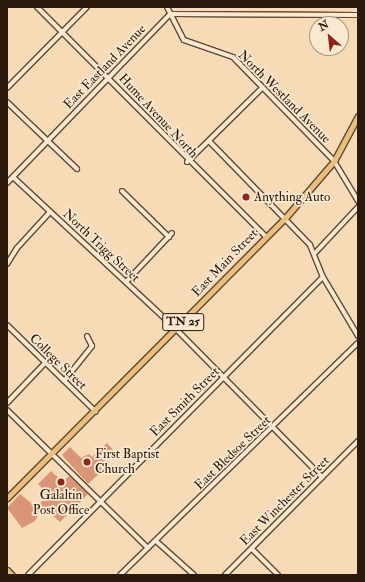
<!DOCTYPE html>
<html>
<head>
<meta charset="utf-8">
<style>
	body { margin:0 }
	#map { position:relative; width:365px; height:582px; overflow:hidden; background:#f7dbb6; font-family:"IM FELL Double Pica",serif }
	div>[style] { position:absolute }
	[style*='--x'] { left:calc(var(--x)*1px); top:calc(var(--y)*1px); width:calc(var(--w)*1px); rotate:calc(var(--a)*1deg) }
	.building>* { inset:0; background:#da9579 }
	.roads { filter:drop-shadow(1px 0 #5e4a36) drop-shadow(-1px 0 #5e4a36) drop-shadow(0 1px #5e4a36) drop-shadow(0 -1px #5e4a36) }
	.minor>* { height:4px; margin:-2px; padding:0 2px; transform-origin:2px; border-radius:2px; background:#fae8d0 }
	.major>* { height:5px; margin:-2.5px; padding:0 2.5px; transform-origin:2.5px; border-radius:2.5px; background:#ecbe7b }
	.dots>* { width:11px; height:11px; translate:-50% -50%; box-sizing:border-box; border:2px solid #fae8d0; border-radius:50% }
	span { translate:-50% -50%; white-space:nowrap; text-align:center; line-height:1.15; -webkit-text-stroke:3.5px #fae8d0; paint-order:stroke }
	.shield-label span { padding:1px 3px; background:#fae8d0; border:1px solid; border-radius:3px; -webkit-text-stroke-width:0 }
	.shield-label { font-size:12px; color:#2b190b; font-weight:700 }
	.street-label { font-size:13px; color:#2b190b }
	.poi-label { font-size:13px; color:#2b190b }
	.left { translate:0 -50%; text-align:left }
	.frame { position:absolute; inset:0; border:8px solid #2b190b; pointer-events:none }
	.north { position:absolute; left:309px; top:16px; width:40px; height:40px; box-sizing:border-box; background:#fae8d0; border:1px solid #a79581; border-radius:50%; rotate:332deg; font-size:11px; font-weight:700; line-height:16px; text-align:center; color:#2b190b }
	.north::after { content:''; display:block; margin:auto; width:14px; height:18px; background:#8f2418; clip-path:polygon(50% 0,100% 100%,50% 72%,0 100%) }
</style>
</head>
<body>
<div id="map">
	<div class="building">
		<div style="clip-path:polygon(107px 443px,114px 451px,99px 466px,106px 473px,101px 472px,88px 484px,62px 455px,70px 447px,81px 458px,89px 454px,92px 457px)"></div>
		<div style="clip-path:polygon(51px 471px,63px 482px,69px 476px,88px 494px,60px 522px,43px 507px,35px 521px,22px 528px,7px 508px,20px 494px,36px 507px,49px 495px,38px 484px)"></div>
	</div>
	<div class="roads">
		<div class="minor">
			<div style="--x:37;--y:7;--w:325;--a:45.1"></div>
			<div style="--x:167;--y:7;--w:37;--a:63"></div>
			<div style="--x:184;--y:40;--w:52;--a:19.1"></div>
			<div style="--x:233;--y:57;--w:145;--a:45.8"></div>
			<div style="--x:334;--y:161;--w:47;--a:59"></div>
			<div style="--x:7;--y:88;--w:114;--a:-45.4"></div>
			<div style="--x:7;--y:102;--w:97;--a:43.7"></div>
			<div style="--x:209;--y:141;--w:145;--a:45.8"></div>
			<div style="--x:310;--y:245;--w:35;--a:68"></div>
			<div style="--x:323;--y:277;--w:69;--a:59.3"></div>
			<div style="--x:187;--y:162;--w:105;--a:-44.6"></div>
			<div style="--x:13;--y:177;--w:223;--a:43"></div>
			<div style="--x:176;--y:329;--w:208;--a:45.4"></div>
			<div style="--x:7;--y:183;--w:235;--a:-46"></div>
			<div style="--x:170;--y:14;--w:188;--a:0.3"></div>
			<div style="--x:122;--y:191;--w:66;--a:44.4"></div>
			<div style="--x:315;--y:253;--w:63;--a:-46.9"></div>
			<div style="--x:7;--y:264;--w:19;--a:-58"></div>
			<div style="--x:17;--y:248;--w:49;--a:-47.5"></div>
			<div style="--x:126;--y:282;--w:67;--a:-46.8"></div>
			<div style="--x:7;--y:325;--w:124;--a:44.3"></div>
			<div style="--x:64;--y:381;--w:45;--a:-51.3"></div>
			<div style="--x:92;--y:346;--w:11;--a:-117"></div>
			<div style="--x:7;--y:403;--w:55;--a:-46.5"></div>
			<div style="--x:7;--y:410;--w:197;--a:44.4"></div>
			<div style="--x:156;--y:541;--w:51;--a:41.8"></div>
			<div style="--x:252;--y:549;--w:37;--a:45"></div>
			<div style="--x:28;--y:575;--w:419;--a:-45.3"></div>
			<div style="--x:120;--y:575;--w:332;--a:-44.3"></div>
			<div style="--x:225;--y:575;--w:189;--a:-45.2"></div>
		</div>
		<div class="major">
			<div style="--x:7;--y:498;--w:396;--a:-45.2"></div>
			<div style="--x:286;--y:217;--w:74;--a:-49.4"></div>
			<div style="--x:334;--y:161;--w:51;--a:-61.9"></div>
			<div style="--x:7;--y:570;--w:7;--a:45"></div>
		</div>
	</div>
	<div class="dots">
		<div style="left:246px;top:197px;background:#8f2418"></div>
		<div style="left:87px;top:462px;background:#8f2418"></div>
		<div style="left:61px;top:482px;background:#8f2418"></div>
	</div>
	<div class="shield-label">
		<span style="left:183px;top:322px">TN 25</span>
	</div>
	<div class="street-label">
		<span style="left:105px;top:67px;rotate:-46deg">East Eastland Avenue</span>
		<span style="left:284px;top:97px;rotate:45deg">North Westland Avenue</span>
		<span style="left:158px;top:116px;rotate:47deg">Hume Avenue North</span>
		<span style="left:101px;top:246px;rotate:43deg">North Trigg Street</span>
		<span style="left:225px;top:263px;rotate:-46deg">East Main Street</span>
		<span style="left:58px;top:362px;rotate:44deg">College Street</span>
		<span style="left:185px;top:402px;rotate:-45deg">East Smith Street</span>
		<span style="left:233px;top:453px;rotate:-44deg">East Bledsoe Street</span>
		<span style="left:285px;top:501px;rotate:-45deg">East Winchester Street</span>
	</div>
	<div class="poi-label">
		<span class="left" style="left:254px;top:197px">Anything Auto</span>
		<span class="left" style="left:95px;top:462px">First Baptist<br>Church</span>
		<span style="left:61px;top:503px">Galaltin<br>Post Office</span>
	</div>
	<div class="frame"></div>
	<div class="north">N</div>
</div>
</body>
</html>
